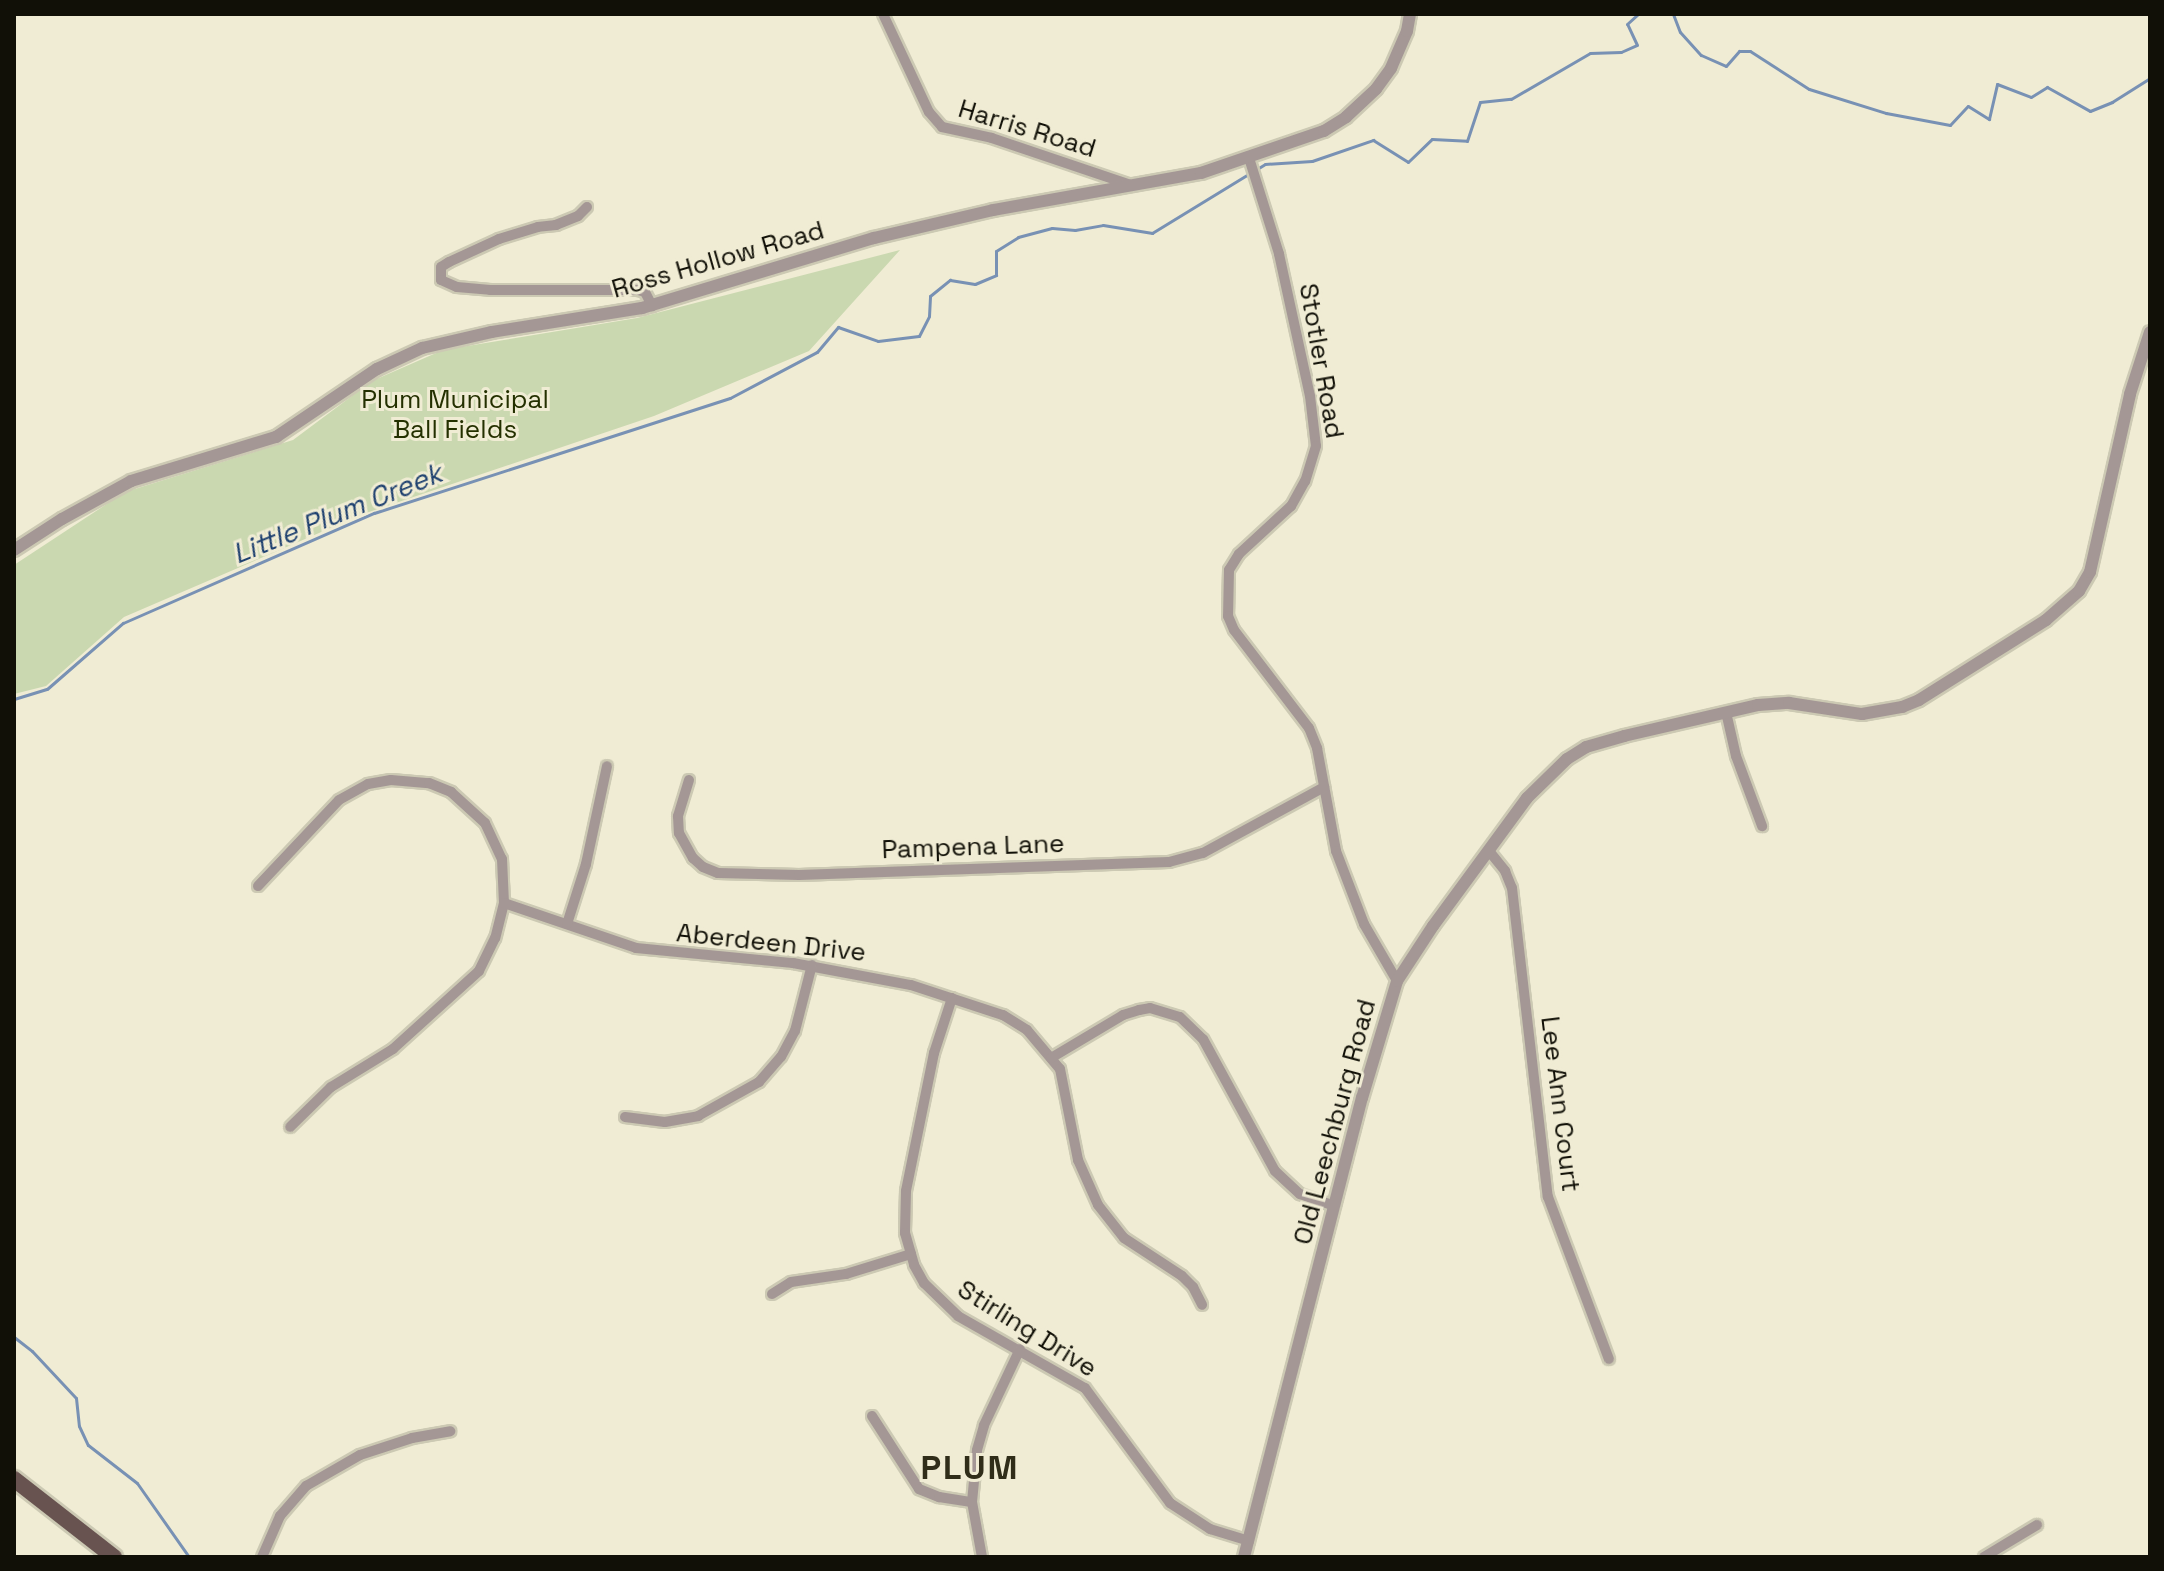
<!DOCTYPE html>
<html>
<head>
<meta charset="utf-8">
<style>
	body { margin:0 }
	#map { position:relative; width:2164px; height:1571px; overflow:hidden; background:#f0ecd4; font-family:"Space Grotesk",sans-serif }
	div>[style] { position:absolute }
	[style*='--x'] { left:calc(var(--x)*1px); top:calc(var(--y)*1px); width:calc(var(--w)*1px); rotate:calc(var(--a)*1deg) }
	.green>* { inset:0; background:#cad8b0 }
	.stream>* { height:3px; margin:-1.5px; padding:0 1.5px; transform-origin:1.5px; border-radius:1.5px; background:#7891b4 }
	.roads { filter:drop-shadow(2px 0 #ccc9b3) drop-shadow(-2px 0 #ccc9b3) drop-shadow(0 2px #ccc9b3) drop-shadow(0 -2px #ccc9b3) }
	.minor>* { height:10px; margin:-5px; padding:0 5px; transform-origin:5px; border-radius:5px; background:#a49795 }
	.tertiary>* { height:12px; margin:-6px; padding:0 6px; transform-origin:6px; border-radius:6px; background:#a49795 }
	.primary>* { height:16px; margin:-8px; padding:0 8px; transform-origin:8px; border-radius:8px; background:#685350 }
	span { translate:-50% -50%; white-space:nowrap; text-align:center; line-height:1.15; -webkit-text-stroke:6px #f0ecd4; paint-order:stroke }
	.street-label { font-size:26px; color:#111007 }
	.park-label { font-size:26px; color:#243000 }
	.water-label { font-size:28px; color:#1e406f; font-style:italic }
	.district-label { font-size:34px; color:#302d19; font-weight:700; letter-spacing:2px }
	.frame { position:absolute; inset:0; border:16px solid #111007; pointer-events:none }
</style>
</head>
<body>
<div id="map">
	<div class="green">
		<div style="clip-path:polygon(900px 250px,809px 351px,654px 416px,363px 514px,275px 552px,124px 617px,46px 686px,14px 694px,14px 565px,125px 492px,293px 440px,372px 381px,443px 350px,637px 318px)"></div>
	</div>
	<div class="stream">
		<div style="--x:1673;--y:14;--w:19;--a:69"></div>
		<div style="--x:1680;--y:32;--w:31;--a:48"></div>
		<div style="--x:1701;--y:55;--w:27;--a:24"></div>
		<div style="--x:1726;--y:66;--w:20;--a:-49"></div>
		<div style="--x:1739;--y:51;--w:11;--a:0"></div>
		<div style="--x:1750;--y:51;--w:70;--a:32.8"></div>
		<div style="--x:1809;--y:89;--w:81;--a:17.3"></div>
		<div style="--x:1886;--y:113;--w:65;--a:10.6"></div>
		<div style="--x:1950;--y:125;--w:26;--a:-47"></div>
		<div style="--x:1968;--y:106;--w:25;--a:32"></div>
		<div style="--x:1989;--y:119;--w:36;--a:-77"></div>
		<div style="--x:1997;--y:84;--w:36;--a:21"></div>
		<div style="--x:2031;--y:97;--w:19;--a:-32"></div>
		<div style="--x:2047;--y:87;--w:49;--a:29.2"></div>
		<div style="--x:2090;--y:111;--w:24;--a:-22"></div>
		<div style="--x:2112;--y:102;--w:45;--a:-32.3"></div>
		<div style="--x:1257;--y:169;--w:9;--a:-32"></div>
		<div style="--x:1265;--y:164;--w:47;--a:-3.7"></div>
		<div style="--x:1312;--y:161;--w:65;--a:-19"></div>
		<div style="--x:1373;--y:140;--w:41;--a:32.2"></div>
		<div style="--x:1408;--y:162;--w:33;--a:-44"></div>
		<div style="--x:1432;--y:139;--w:35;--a:3"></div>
		<div style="--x:1467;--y:141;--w:41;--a:-71.6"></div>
		<div style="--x:1480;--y:102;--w:31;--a:-6"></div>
		<div style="--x:1511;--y:99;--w:91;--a:-30.2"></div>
		<div style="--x:1590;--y:53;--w:31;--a:-2"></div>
		<div style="--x:1621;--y:52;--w:17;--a:-24"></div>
		<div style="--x:1637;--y:45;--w:23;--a:-115"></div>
		<div style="--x:1627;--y:24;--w:15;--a:-42"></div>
		<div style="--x:14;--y:699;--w:34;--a:-17"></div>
		<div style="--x:47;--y:689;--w:101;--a:-41"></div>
		<div style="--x:123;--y:623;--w:274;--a:-23.7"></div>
		<div style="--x:374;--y:513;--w:374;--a:-17.9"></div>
		<div style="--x:730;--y:398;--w:98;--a:-27.9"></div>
		<div style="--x:817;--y:352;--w:33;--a:-50"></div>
		<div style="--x:838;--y:327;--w:42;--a:19.3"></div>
		<div style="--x:878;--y:341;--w:41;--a:-7"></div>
		<div style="--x:919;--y:336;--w:22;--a:-63"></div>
		<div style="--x:929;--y:316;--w:20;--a:-87"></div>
		<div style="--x:930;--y:296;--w:26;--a:-39"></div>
		<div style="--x:950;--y:280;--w:25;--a:9"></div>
		<div style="--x:975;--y:284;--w:23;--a:-23"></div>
		<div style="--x:996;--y:275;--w:24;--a:-90"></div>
		<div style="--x:996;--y:251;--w:26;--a:-32"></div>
		<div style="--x:1018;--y:237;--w:35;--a:-15"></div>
		<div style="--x:1052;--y:228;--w:23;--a:5"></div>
		<div style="--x:1075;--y:230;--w:28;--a:-10"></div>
		<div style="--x:1103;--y:225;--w:50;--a:9.3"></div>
		<div style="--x:1152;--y:233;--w:115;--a:-31.5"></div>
		<div style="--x:14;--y:1337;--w:23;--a:38"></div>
		<div style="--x:32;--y:1351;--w:64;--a:46.9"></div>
		<div style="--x:76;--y:1398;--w:28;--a:84"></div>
		<div style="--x:79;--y:1426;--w:21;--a:65"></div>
		<div style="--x:88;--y:1445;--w:62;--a:37.8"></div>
		<div style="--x:137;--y:1483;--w:90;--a:54.9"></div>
	</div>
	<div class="roads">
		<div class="minor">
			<div style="--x:883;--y:14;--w:108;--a:64.9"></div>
			<div style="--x:929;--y:112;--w:20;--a:49"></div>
			<div style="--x:942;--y:127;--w:51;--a:12.4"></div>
			<div style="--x:992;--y:138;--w:144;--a:18.7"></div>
			<div style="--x:1249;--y:158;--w:101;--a:72.6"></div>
			<div style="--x:1279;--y:254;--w:145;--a:77.7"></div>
			<div style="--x:1310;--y:396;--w:50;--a:83.2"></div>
			<div style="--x:1316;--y:446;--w:37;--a:107"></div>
			<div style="--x:1305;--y:481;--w:29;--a:119"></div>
			<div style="--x:1291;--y:506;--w:71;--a:137.3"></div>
			<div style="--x:1239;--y:554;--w:19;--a:122"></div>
			<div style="--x:1229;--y:570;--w:46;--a:91.2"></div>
			<div style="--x:1228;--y:616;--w:15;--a:67"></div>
			<div style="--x:1234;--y:630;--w:123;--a:52.6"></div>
			<div style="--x:1309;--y:728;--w:22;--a:68"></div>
			<div style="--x:1317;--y:748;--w:105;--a:79.5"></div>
			<div style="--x:1336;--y:851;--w:78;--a:69"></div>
			<div style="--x:1364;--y:924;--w:66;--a:59.9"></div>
			<div style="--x:587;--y:207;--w:13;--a:135"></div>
			<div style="--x:578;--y:216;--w:24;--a:158"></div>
			<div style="--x:556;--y:225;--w:18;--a:174"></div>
			<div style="--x:538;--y:227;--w:41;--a:162.9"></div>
			<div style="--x:499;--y:239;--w:55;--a:155.3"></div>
			<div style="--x:449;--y:262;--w:9;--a:148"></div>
			<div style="--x:441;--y:267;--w:13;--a:90"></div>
			<div style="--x:441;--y:280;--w:17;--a:24"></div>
			<div style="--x:457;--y:287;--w:33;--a:5"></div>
			<div style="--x:490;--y:290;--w:148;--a:0"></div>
			<div style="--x:638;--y:290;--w:7;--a:16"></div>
			<div style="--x:645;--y:292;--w:16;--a:63"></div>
			<div style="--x:1726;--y:712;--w:45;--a:77.2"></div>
			<div style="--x:1736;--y:756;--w:75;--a:69.6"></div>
			<div style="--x:689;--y:780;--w:38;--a:107"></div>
			<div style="--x:678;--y:816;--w:17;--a:87"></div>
			<div style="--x:679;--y:833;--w:29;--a:61"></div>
			<div style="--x:693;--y:858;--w:13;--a:42"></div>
			<div style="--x:703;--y:867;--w:16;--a:22"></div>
			<div style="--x:718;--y:873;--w:81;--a:1.4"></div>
			<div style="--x:799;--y:875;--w:370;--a:-2"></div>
			<div style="--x:1169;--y:862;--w:35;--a:-15"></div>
			<div style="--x:1203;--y:853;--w:138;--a:-28.6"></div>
			<div style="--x:1489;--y:851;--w:26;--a:51"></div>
			<div style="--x:1505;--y:871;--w:18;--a:68"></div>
			<div style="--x:1512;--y:888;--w:311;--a:83.4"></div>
			<div style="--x:1548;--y:1197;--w:173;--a:69.4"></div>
			<div style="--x:258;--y:886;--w:118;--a:-46.7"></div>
			<div style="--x:339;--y:800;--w:33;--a:-29"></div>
			<div style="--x:368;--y:784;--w:23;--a:-10"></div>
			<div style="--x:391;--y:780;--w:38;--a:5"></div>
			<div style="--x:429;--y:783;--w:24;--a:22"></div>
			<div style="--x:451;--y:792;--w:46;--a:42.4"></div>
			<div style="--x:485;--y:823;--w:40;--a:65"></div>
			<div style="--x:502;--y:859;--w:44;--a:87.4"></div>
			<div style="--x:504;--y:903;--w:36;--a:104"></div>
			<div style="--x:495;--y:938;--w:37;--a:116"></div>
			<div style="--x:479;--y:971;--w:116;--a:137.8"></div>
			<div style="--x:393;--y:1049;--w:73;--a:148.5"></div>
			<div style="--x:331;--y:1087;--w:57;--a:135.7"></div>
			<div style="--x:504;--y:903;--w:139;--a:18.8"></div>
			<div style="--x:636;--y:948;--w:158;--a:5.5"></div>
			<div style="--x:793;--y:963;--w:120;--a:10.6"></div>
			<div style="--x:911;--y:985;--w:97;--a:18.1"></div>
			<div style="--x:1003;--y:1015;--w:28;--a:32"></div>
			<div style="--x:1027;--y:1030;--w:51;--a:49.8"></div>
			<div style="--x:1060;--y:1069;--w:93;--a:78.8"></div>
			<div style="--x:1078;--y:1160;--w:49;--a:66"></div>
			<div style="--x:1098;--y:1205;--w:42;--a:51.8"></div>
			<div style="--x:1124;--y:1238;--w:69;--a:33.2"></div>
			<div style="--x:1182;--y:1276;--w:16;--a:45"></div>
			<div style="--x:1193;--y:1287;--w:20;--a:63"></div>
			<div style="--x:567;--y:924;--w:63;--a:-72.4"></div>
			<div style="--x:586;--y:864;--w:100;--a:-77.9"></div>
			<div style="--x:952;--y:998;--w:58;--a:108.1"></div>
			<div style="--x:934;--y:1053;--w:141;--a:101.5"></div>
			<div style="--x:906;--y:1191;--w:42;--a:91.4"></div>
			<div style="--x:905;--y:1233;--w:33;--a:74"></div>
			<div style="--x:914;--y:1265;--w:21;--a:61"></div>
			<div style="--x:924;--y:1283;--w:47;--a:44.1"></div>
			<div style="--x:958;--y:1316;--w:146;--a:29.6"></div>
			<div style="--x:1085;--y:1388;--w:143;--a:53.5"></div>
			<div style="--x:1170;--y:1503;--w:48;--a:33"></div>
			<div style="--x:1210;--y:1529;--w:41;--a:17.1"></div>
			<div style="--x:1051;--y:1058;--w:84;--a:-30.8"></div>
			<div style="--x:1123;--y:1015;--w:17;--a:-17"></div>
			<div style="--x:1139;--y:1010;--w:11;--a:-10"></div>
			<div style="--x:1150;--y:1008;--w:31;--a:17"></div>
			<div style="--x:1180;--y:1017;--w:32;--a:44"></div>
			<div style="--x:1203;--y:1039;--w:150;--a:61.4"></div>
			<div style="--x:1275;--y:1171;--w:34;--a:43"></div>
			<div style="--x:1300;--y:1194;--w:36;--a:19"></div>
			<div style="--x:625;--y:1117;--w:40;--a:7.1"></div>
			<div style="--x:665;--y:1122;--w:34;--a:-10"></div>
			<div style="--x:698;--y:1116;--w:70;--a:-29.1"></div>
			<div style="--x:759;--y:1082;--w:33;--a:-49"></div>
			<div style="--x:781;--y:1057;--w:30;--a:-62"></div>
			<div style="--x:795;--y:1031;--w:68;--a:-75.6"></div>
			<div style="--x:772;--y:1294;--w:22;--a:-32"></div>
			<div style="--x:791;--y:1282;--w:56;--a:-8.3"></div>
			<div style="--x:846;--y:1274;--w:68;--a:-17.1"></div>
			<div style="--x:872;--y:1416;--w:87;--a:57.2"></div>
			<div style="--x:919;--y:1489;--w:22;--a:22"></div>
			<div style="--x:939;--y:1497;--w:33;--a:9"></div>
			<div style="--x:262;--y:1557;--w:45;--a:-66.3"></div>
			<div style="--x:280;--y:1516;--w:40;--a:-49"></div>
			<div style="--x:306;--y:1486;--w:62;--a:-29.9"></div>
			<div style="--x:360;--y:1455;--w:55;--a:-18.1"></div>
			<div style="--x:412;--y:1438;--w:39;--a:-10"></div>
			<div style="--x:982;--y:1557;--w:56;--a:-100.3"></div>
			<div style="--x:972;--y:1502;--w:52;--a:-84.5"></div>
			<div style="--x:977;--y:1450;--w:26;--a:-74"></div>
			<div style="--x:984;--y:1425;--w:84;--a:-64.7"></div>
			<div style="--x:1984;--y:1557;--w:62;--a:-31.1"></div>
		</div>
		<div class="tertiary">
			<div style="--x:14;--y:550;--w:57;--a:-32.9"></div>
			<div style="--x:62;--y:519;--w:79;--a:-28.8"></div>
			<div style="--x:131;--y:481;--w:152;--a:-16.9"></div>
			<div style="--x:276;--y:437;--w:122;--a:-34"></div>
			<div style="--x:377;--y:369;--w:50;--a:-25"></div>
			<div style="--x:422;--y:348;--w:72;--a:-12.9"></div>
			<div style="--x:492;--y:332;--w:152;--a:-9.1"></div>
			<div style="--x:642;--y:308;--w:242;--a:-16.8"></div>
			<div style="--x:874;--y:238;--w:122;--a:-13.2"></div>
			<div style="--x:993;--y:210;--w:211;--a:-10.1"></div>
			<div style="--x:1201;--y:173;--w:130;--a:-18.9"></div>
			<div style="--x:1324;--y:131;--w:26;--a:-32"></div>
			<div style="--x:1346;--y:117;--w:41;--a:-43"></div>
			<div style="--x:1376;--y:89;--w:26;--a:-54"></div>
			<div style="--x:1391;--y:68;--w:40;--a:-66.6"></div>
			<div style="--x:1407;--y:31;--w:17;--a:-80"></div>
			<div style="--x:1244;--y:1557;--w:474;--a:-75.6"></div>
			<div style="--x:1362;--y:1098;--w:122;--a:-73.3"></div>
			<div style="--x:1397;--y:981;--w:66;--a:-56.8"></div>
			<div style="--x:1433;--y:926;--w:159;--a:-53.7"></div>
			<div style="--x:1527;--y:798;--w:56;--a:-44.3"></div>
			<div style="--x:1567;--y:759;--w:22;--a:-32"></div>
			<div style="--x:1586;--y:747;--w:40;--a:-16"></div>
			<div style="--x:1624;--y:736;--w:138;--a:-13"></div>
			<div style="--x:1758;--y:705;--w:31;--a:-4"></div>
			<div style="--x:1789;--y:703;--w:74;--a:8.6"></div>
			<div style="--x:1862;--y:714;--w:41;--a:-9.9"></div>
			<div style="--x:1902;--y:707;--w:18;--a:-22"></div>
			<div style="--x:1919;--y:700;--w:150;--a:-32.2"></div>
			<div style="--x:2046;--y:620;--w:44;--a:-41.3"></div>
			<div style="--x:2079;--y:591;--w:22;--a:-60"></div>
			<div style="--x:2090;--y:572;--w:182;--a:-77.3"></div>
			<div style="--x:2130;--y:394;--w:65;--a:-72.1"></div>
		</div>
		<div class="primary">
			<div style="--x:14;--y:1479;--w:127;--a:38"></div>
		</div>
	</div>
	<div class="street-label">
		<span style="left:1027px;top:129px;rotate:17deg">Harris Road</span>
		<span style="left:718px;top:260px;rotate:-16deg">Ross Hollow Road</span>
		<span style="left:1321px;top:361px;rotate:80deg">Stotler Road</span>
		<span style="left:973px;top:847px;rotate:-2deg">Pampena Lane</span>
		<span style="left:771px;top:943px;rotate:6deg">Aberdeen Drive</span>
		<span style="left:1560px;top:1104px;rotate:83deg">Lee Ann Court</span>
		<span style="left:1335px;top:1122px;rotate:-75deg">Old Leechburg Road</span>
		<span style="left:1027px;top:1329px;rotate:32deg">Stirling Drive</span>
	</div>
	<div class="park-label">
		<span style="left:455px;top:415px">Plum Municipal<br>Ball Fields</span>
	</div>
	<div class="water-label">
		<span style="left:337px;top:513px;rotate:-22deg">Little Plum Creek</span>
	</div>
	<div class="district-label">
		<span style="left:970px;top:1468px">PLUM</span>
	</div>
	<div class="frame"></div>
</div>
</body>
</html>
